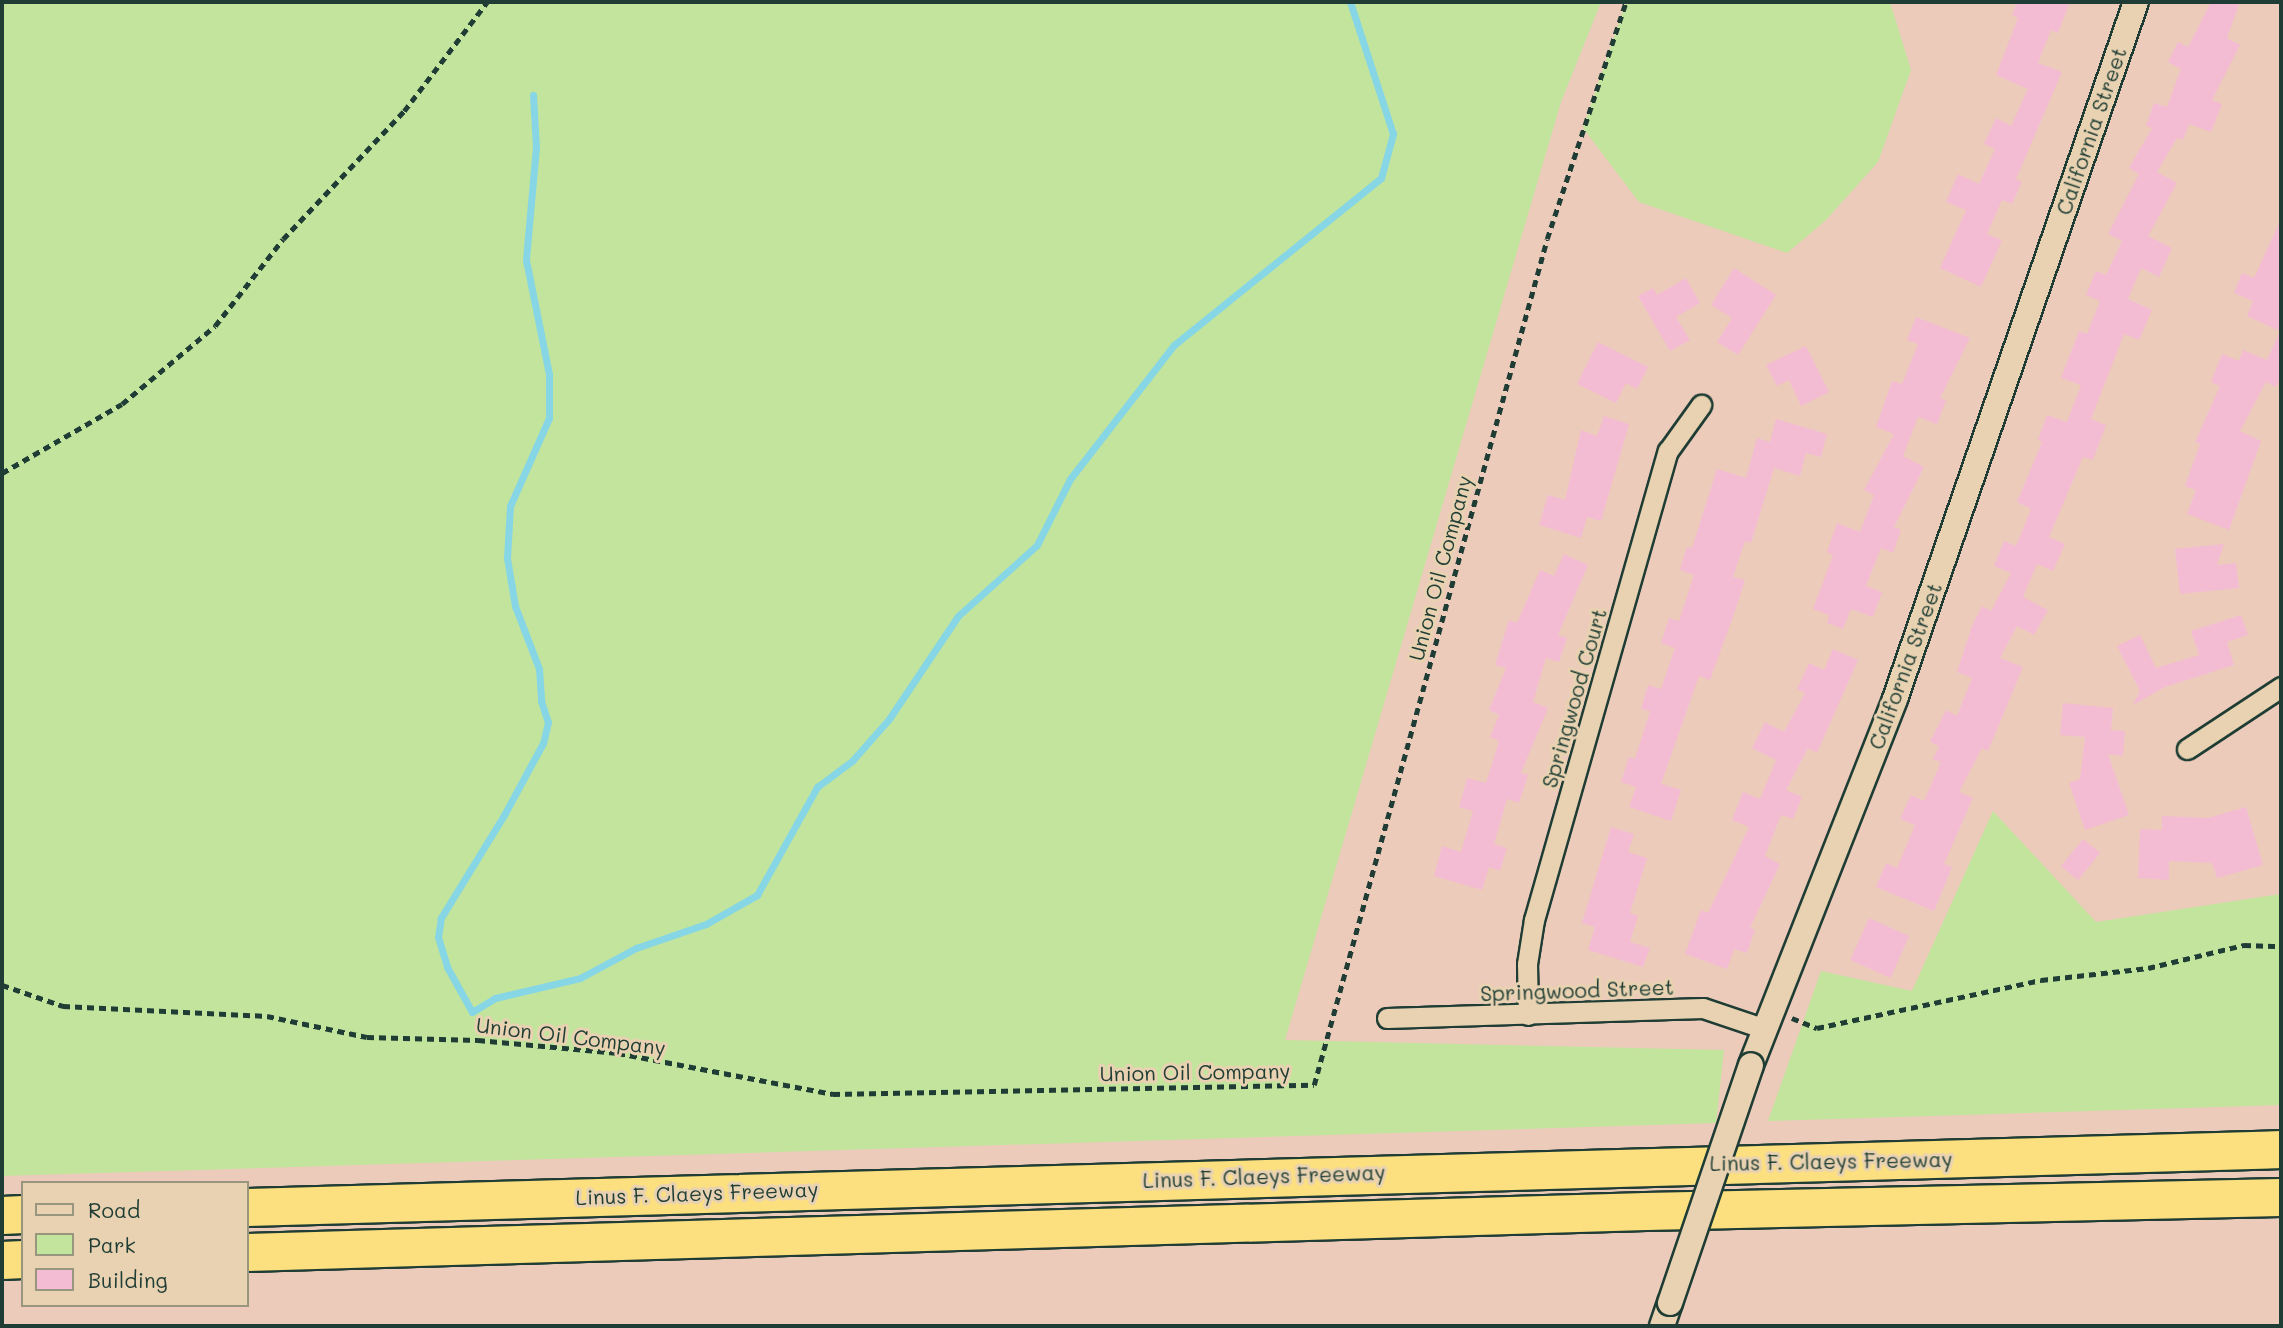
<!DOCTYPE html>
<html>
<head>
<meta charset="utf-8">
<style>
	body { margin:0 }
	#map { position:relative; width:2283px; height:1328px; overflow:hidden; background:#eccbbb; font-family:Mali,sans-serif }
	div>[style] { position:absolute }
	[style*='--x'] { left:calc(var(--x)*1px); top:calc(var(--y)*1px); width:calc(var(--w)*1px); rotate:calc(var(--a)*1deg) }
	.green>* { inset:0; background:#c2e49d }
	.stream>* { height:7px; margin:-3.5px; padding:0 3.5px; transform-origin:3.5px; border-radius:3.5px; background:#87d6e5 }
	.building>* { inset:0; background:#f4bcd3; transform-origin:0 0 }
	.path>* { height:4.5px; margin-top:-2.25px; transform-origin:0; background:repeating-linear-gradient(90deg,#1f3d34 0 7px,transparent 0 12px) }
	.roads { filter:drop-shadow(2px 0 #1f3d34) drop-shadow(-2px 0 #1f3d34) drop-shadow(0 2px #1f3d34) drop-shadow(0 -2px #1f3d34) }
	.minor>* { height:19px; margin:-9.5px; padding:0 9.5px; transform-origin:9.5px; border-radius:9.5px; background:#e8d2b1 }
	.tertiary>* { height:24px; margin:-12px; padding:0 12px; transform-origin:12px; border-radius:12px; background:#e8d2b1 }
	.motorway>* { height:37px; margin:-18.5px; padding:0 18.5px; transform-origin:18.5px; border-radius:18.5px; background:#fce080 }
	.bridges { filter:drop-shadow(2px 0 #1f3d34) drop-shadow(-2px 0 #1f3d34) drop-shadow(0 2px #1f3d34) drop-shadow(0 -2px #1f3d34) }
	.tertiary-bridge>* { height:24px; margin:-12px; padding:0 12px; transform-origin:12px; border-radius:12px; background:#e8d2b1 }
	span { translate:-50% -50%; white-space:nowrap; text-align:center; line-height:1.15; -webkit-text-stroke:6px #e8d2b1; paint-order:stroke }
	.street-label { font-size:21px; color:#1f3d34 }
	.frame { position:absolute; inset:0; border:4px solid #1f3d34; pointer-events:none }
	.legend { position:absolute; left:21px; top:1181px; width:228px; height:126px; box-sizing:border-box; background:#e8d2b1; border:2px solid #98967f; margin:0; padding:9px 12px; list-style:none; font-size:21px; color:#1f3d34 }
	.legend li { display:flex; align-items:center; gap:14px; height:35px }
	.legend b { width:35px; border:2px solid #98967f }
</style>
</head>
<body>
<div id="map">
	<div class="green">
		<div style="clip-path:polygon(2px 2px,1601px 2px,1561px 102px,1285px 1040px,1724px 1050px,1716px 1123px,2px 1176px)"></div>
		<div style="clip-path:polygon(1626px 2px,1890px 2px,1911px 70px,1878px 162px,1825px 221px,1787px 253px,1639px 202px,1583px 128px)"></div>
		<div style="clip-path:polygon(1993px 811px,2096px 922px,2281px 894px,2281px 1105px,1768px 1121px,1821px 971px,1912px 991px)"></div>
	</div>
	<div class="stream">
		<div style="--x:533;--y:95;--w:52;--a:86.7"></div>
		<div style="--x:536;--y:147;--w:113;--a:95.1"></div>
		<div style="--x:526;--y:260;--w:116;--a:78.6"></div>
		<div style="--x:549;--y:374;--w:44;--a:90"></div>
		<div style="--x:549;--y:418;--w:96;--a:113.9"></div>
		<div style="--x:510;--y:506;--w:52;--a:93.3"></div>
		<div style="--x:507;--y:558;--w:49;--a:80.5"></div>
		<div style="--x:515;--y:606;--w:67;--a:69.1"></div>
		<div style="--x:539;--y:669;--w:32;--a:86"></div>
		<div style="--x:541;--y:701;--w:22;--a:72"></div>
		<div style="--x:548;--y:722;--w:22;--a:103"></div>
		<div style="--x:543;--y:743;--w:82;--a:118.4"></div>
		<div style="--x:504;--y:815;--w:121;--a:121.5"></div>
		<div style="--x:441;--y:918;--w:19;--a:99"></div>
		<div style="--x:438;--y:937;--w:31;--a:73"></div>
		<div style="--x:447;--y:967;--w:51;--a:60.9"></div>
		<div style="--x:472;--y:1012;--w:27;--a:-31"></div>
		<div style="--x:495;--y:998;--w:87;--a:-13.2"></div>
		<div style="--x:580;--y:978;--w:64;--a:-28.2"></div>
		<div style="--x:636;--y:948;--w:74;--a:-18.9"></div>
		<div style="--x:706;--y:924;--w:59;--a:-29.6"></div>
		<div style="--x:757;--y:895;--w:124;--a:-60.9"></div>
		<div style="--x:817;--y:787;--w:44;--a:-36.6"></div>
		<div style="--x:852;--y:761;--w:56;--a:-48.6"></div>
		<div style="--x:889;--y:719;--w:124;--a:-56.2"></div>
		<div style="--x:958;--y:616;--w:106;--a:-41.9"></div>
		<div style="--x:1037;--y:545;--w:74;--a:-63.4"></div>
		<div style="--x:1070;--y:479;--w:170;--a:-52.2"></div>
		<div style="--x:1174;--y:345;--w:266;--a:-38.9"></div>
		<div style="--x:1381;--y:178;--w:46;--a:-74.7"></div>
		<div style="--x:1393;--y:134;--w:139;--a:-108"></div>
	</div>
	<div class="building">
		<div style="clip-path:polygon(2017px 2px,2070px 2px,2058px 33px,2051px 30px,2038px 63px,2062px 72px,2016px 179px,2022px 182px,2012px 204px,2002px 200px,1987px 234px,2002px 240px,1981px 287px,1940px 268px,1966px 210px,1946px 202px,1958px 174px,1979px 184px,1995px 149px,1984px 144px,1996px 118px,2011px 126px,2028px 89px,1996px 75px,2018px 18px,2012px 15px)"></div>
		<div style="clip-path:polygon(2211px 2px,2240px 2px,2227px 38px,2240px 45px,2212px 100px,2222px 104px,2211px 132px,2189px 124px,2183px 140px,2177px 138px,2157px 172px,2177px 183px,2148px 236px,2172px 248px,2159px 277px,2141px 268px,2128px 299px,2152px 310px,2139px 340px,2124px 334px,2091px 419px,2106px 425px,2093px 460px,2083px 457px,2049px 537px,2065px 544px,2053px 571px,2037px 564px,2023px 597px,2048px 610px,2034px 635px,2017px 626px,2000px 658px,2023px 667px,1988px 751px,1982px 748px,1959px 792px,1973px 798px,1944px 864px,1952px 867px,1934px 911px,1876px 887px,1886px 863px,1897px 868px,1915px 825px,1900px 819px,1911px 795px,1924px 801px,1941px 762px,1933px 759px,1939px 746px,1930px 742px,1946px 710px,1957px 716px,1972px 678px,1957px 672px,1972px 626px,1982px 606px,1991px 611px,2011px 573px,1994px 566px,2004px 541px,2016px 546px,2031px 509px,2017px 502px,2042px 442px,2038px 440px,2047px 415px,2067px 422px,2081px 385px,2061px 378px,2079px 331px,2087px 334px,2100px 301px,2086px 295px,2096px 271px,2106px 275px,2122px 241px,2108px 234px,2139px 174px,2129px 168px,2152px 128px,2146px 126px,2154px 103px,2167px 107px,2181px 69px,2168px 62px,2178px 42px,2188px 47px)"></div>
		<div style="clip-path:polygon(2281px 219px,2281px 376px,2276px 387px,2266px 382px,2240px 431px,2261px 441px,2229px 530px,2187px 514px,2196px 490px,2185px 486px,2200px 444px,2195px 442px,2220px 386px,2211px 382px,2222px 354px,2239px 361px,2243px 350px,2267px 360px,2280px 331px,2247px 316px,2253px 301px,2234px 293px,2242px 273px,2254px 278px)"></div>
		<div style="clip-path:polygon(1734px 268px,1776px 295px,1738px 355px,1717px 342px,1732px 318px,1711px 305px)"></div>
		<div style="clip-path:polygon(1686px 278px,1700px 303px,1676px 317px,1690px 340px,1670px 351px,1638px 296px,1653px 288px,1657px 295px)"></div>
		<div style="clip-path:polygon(1916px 317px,1970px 338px,1940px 398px,1946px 400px,1937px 424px,1918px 417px,1903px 456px,1924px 467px,1894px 527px,1901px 530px,1893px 553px,1881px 548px,1866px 586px,1882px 592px,1873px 617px,1851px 609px,1843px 629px,1827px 623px,1829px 615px,1813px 609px,1833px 555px,1827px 552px,1837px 523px,1860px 532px,1874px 495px,1864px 490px,1894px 434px,1876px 427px,1892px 381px,1902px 384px,1918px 344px,1907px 340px)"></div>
		<div style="clip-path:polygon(1598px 342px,1648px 367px,1637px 389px,1626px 383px,1616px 403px,1577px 384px)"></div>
		<div style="clip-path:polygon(1806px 346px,1829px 392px,1801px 406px,1789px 380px,1777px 386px,1766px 365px)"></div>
		<div style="clip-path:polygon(1604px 416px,1629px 424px,1601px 521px,1587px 517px,1581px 538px,1539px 525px,1548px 495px,1565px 500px,1581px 430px,1597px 436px)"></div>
		<div style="clip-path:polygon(1776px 419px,1827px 434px,1821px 457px,1806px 453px,1800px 476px,1774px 468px,1751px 543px,1745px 541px,1733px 577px,1745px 580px,1735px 611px,1710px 680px,1699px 676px,1661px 784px,1681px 790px,1671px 821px,1629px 807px,1636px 787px,1621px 782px,1629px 757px,1635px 759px,1650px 711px,1641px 709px,1648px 685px,1661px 689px,1675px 648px,1661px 643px,1669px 618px,1679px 621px,1694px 575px,1680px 570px,1687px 547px,1692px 548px,1717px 469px,1746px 478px,1757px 438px,1770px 442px)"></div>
		<div style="clip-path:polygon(2224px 544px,2217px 565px,2236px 563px,2239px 588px,2180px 594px,2175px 549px)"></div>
		<div style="clip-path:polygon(1564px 554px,1588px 565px,1558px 635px,1567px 638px,1559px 662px,1546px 658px,1533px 702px,1548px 708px,1521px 773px,1528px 775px,1519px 803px,1507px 799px,1494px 844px,1507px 848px,1500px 871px,1489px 867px,1482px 890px,1434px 876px,1442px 846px,1461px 852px,1473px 811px,1459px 807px,1467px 778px,1486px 783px,1499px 741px,1490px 737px,1499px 715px,1489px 710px,1506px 668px,1495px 665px,1509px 620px,1517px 623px,1540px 570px,1554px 576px)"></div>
		<div style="clip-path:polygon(2241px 615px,2248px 635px,2227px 642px,2234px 665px,2165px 687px,2133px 705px,2140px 691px,2117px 646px,2140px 635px,2156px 668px,2199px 655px,2191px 631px)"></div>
		<div style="clip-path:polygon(1833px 649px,1858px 660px,1817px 753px,1808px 748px,1786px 790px,1802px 797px,1793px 819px,1781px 815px,1765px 856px,1780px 864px,1750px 928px,1755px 930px,1747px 953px,1734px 949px,1727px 969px,1685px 954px,1701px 910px,1708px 913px,1749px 827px,1732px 820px,1743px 792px,1760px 799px,1776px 760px,1752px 748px,1765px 722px,1784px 732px,1805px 693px,1797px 689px,1809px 663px,1824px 670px)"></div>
		<div style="clip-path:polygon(2063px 703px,2113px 708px,2111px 730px,2125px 731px,2123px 756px,2108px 754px,2129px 815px,2085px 830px,2069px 783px,2080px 779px,2085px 737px,2060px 735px)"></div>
		<div style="clip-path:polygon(2246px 807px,2263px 865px,2217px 878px,2212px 863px,2169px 861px,2169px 880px,2138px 878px,2140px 829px,2162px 830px,2162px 816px,2208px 818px)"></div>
		<div style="clip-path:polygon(1611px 827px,1634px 834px,1628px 852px,1647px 858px,1630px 913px,1638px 916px,1630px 942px,1650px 948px,1643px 967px,1588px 950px,1595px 927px,1582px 923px)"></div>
		<div style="left:2083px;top:839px;width:22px;height:35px;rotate:39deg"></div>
		<div style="left:1869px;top:918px;width:44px;height:46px;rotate:24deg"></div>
	</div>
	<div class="path">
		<div style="--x:2;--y:473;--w:138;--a:-29.9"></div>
		<div style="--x:122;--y:404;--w:121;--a:-40"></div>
		<div style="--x:215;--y:326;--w:110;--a:-52"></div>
		<div style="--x:283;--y:239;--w:176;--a:-46.6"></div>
		<div style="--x:404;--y:111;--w:137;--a:-52.7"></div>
		<div style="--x:2;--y:985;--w:65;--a:19"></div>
		<div style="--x:63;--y:1006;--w:204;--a:2.8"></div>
		<div style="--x:267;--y:1016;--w:102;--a:11.9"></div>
		<div style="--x:367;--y:1037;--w:111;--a:1.5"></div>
		<div style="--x:478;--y:1040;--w:141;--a:5.3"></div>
		<div style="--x:618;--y:1053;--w:219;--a:10.8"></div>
		<div style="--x:833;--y:1094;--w:481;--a:-1.1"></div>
		<div style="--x:1314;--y:1085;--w:877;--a:-74.6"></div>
		<div style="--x:1547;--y:239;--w:250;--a:-71.6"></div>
		<div style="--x:1792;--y:1018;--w:27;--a:22"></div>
		<div style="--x:1817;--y:1028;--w:229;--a:-12.1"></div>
		<div style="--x:2041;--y:980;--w:108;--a:-6.4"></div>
		<div style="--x:2148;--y:968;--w:99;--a:-13.5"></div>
		<div style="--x:2244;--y:945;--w:37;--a:2"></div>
	</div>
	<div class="roads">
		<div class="minor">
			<div style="--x:2187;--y:749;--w:113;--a:-33.4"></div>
			<div style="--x:1528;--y:1015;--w:51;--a:-91.1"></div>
			<div style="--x:1527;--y:964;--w:45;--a:-81"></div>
			<div style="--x:1534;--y:920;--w:488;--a:-74.1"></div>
			<div style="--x:1668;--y:451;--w:57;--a:-54.3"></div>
			<div style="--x:1387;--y:1018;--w:316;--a:-1.8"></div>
			<div style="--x:1703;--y:1008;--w:65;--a:18.7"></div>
		</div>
		<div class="tertiary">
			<div style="--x:1751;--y:1065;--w:393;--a:-68.5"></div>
			<div style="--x:1895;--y:699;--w:737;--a:-70.93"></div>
			<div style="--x:1662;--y:1326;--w:24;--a:-71"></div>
		</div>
		<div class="motorway">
			<div style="--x:247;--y:1207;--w:2035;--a:-1.63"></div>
			<div style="--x:2;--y:1215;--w:21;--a:-3"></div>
			<div style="--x:247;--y:1252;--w:1399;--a:-1.68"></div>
			<div style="--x:1645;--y:1211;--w:636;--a:-1.26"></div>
			<div style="--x:2;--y:1260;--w:21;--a:-3"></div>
		</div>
	</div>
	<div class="bridges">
		<div class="tertiary-bridge">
			<div style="--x:1670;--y:1303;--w:251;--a:-71.2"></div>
		</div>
	</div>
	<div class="street-label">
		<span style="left:2091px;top:131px;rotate:-71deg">California Street</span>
		<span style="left:1440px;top:568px;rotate:-75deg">Union Oil Company</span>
		<span style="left:1905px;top:666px;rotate:-70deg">California Street</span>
		<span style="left:1574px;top:698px;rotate:-74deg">Springwood Court</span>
		<span style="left:1577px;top:990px;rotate:-2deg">Springwood Street</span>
		<span style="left:571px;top:1036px;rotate:7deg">Union Oil Company</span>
		<span style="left:1195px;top:1072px;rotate:-1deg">Union Oil Company</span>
		<span style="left:1831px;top:1161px;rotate:-1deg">Linus F. Claeys Freeway</span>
		<span style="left:1264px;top:1176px;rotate:-2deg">Linus F. Claeys Freeway</span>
		<span style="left:697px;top:1193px;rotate:-2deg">Linus F. Claeys Freeway</span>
	</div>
	<div class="frame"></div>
	<ul class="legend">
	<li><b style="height:9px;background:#e8d2b1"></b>Road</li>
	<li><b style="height:19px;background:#c2e49d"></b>Park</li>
	<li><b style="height:19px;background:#f4bcd3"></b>Building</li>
	</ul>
</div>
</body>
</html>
